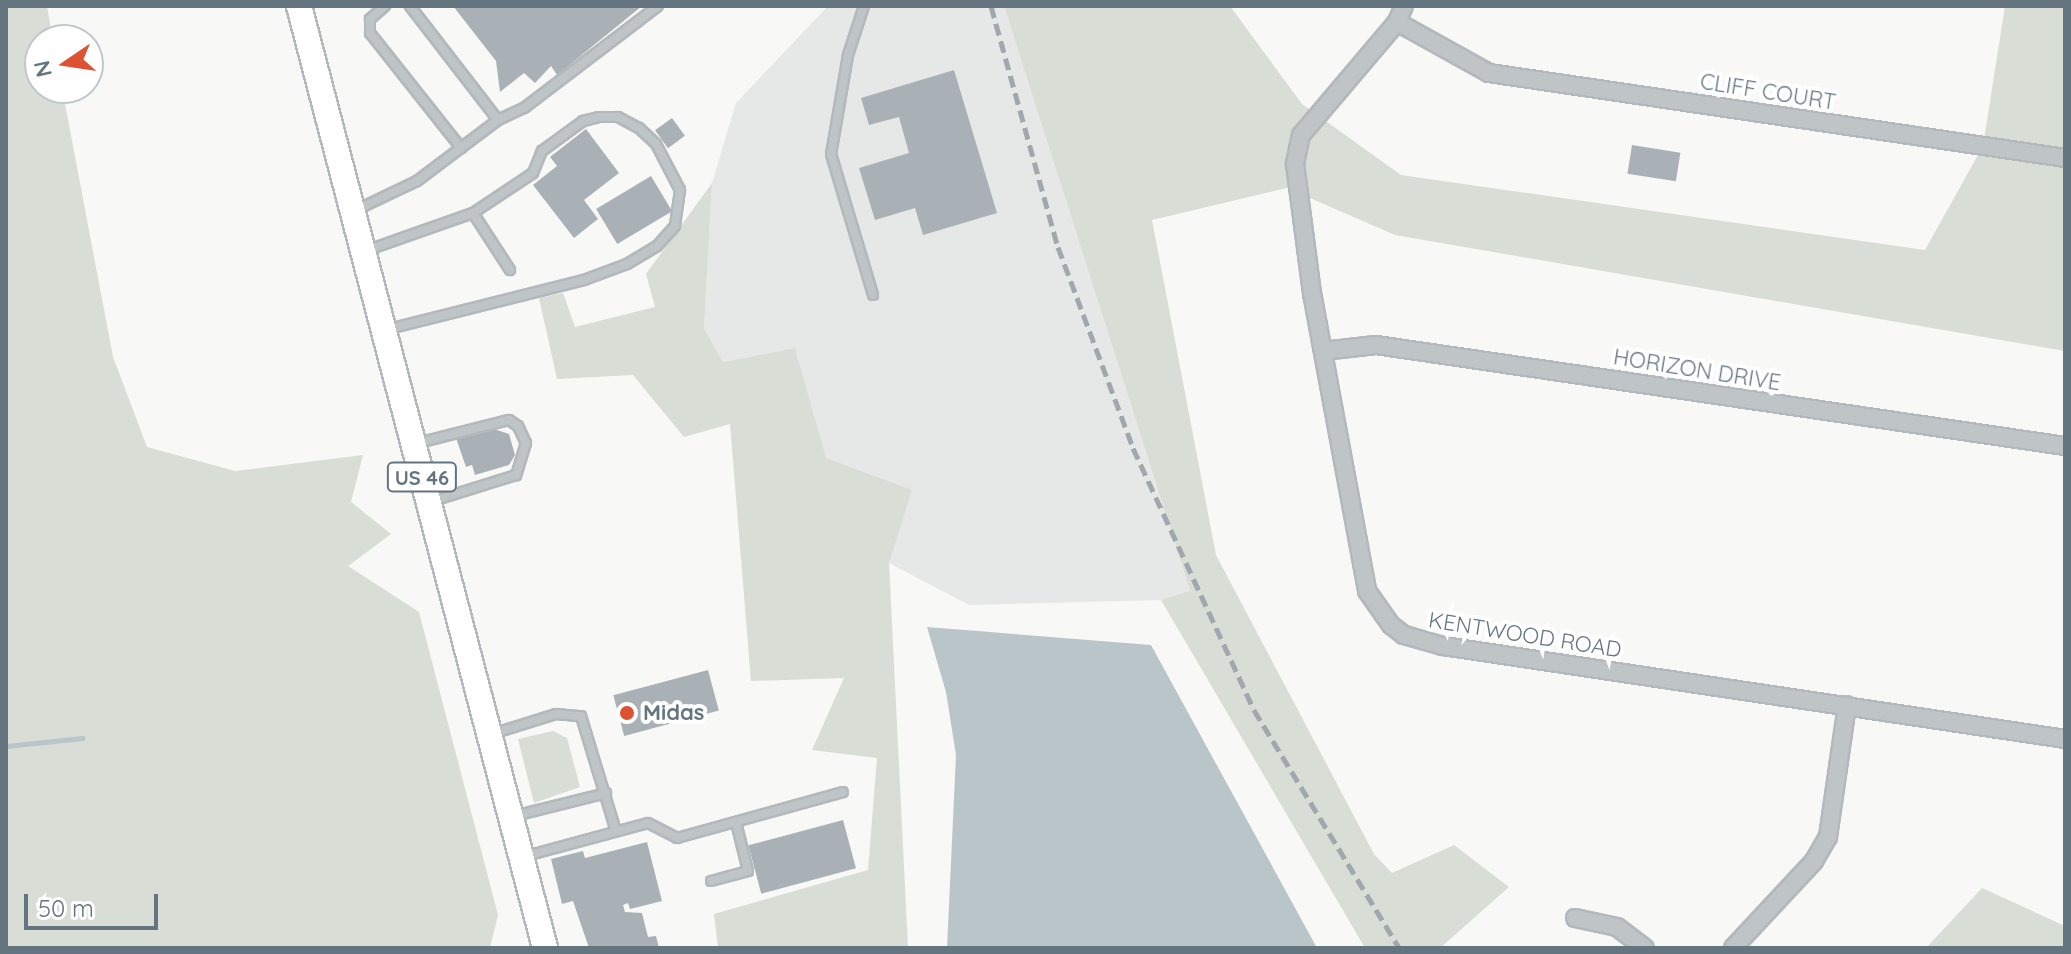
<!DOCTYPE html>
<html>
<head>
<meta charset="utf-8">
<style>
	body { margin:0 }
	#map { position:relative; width:2071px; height:954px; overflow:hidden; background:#f8f8f6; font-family:Quicksand,sans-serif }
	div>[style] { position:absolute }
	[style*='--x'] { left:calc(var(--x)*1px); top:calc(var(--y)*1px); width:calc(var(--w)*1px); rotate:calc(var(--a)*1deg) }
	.built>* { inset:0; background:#e6e7e7 }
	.green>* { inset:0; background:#d8ddd5 }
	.water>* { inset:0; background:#b9c5c9 }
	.stream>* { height:5px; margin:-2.5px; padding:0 2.5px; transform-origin:2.5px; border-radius:2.5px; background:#b9c5c9 }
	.building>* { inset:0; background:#a9b1b6; transform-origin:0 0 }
	.roads { filter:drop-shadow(2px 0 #b3b8bc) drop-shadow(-2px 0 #b3b8bc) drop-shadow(0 2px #b3b8bc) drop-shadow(0 -2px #b3b8bc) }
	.service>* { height:8px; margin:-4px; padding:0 4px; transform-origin:4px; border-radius:4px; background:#bfc4c7 }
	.minor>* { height:16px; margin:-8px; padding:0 8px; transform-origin:8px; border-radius:8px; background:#bfc4c7 }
	.primary>* { height:24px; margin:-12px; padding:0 12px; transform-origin:12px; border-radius:12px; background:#fff }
	.rail>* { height:5px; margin-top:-2.5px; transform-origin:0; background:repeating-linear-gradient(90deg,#a1a8ad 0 12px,transparent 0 18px) }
	.dots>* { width:22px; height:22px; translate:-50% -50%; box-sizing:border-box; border:4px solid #fff; border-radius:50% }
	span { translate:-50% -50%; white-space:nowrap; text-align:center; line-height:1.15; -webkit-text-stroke:8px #fff; paint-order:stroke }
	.shield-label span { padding:2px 6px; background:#fff; border:2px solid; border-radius:6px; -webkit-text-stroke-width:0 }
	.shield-label { font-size:20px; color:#65757f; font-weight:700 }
	.street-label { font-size:22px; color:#65757f }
	.poi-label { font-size:22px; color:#65757f; font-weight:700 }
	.left { translate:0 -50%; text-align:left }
	.frame { position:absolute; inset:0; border:8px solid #65757f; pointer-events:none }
	.north { position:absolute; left:24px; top:24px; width:80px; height:80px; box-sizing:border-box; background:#fff; border:2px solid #c1c8cc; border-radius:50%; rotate:257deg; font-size:22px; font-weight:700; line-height:32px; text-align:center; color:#65757f }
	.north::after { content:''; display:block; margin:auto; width:28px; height:36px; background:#dc5232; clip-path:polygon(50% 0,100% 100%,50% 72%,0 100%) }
	.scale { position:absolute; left:24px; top:894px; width:134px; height:36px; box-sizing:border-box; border:4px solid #65757f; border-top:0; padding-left:10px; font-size:24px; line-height:28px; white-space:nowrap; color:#65757f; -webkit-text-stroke:6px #fff; paint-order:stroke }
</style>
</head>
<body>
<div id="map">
	<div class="built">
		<div style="clip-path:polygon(828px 6px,1004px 6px,1190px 592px,1161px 600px,969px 605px,889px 563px,911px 490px,825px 458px,795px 348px,723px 362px,704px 328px,712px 183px,736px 103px)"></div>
	</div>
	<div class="green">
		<div style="clip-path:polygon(6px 6px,47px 6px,53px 40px,40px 40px,40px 88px,62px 88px,113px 357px,147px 447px,235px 471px,363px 455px,351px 502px,391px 534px,348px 566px,419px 612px,498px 915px,490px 948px,6px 948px)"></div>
		<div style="clip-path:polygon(1004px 6px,1230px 6px,1302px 104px,1401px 175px,1925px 250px,1983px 146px,2005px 6px,2065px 6px,2065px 351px,1395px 235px,1287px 188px,1152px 220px,1216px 555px,1374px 854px,1392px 873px,1454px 845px,1509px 887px,1440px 948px,1365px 948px,1161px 600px,1190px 591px)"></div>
		<div style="clip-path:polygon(712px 183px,704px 328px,723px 362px,795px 348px,826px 458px,912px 490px,889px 563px,908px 948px,718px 948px,714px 914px,868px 870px,877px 758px,812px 750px,844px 678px,751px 681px,730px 424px,684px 437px,633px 375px,557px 379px,539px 298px,563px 293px,575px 327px,655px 307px,646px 274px)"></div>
		<div style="clip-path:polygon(553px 731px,567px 738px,580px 787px,534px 803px,518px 739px)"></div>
		<div style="clip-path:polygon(1982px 888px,2065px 926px,2065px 948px,1926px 948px)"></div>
	</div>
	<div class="water">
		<div style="clip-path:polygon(927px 627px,1151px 645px,1317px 948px,947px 948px,956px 755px,946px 692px)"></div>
	</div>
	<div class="stream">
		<div style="--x:6;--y:746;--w:77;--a:-5.9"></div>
	</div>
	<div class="building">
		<div style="clip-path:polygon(453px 6px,642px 6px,557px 75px,551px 66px,535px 83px,524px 73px,500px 92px,496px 61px)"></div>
		<div style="clip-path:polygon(954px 70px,997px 213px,923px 235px,915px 208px,875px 220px,859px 168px,909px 153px,899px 117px,869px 125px,861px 98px)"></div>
		<div style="left:672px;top:118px;width:22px;height:21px;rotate:54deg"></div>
		<div style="clip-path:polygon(586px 129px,619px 173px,584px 200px,598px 219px,574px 238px,533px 185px,557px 166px,550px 157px)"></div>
		<div style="left:1632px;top:145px;width:49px;height:29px;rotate:9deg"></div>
		<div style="left:651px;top:176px;width:41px;height:64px;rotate:59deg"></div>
		<div style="clip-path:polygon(491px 428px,509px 434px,515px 455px,509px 465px,475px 475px,472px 465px,466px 467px,456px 438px)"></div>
		<div style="left:708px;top:670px;width:42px;height:98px;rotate:75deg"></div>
		<div style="left:843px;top:820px;width:50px;height:98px;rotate:75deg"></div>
		<div style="clip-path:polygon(647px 842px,662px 901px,630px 909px,628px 903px,623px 905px,625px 912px,642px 913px,648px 937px,656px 936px,659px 948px,589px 948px,573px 901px,562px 904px,551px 859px,583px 851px,585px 858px)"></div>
	</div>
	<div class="roads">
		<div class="service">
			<div style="--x:385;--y:6;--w:20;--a:139"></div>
			<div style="--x:370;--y:19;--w:14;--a:90"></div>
			<div style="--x:370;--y:33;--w:147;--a:51.6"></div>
			<div style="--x:864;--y:6;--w:52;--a:108.1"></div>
			<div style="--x:848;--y:55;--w:100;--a:99.7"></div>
			<div style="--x:831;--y:154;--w:147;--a:73.4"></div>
			<div style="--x:498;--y:120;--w:29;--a:-25"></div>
			<div style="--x:524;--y:108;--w:168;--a:-37.3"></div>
			<div style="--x:354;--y:211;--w:70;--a:-25.5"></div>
			<div style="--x:417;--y:181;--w:101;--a:-37"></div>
			<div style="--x:498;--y:120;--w:144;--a:-127.7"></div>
			<div style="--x:473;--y:213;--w:68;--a:57"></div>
			<div style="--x:365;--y:251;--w:114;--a:-19.4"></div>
			<div style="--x:473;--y:213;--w:72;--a:-33.7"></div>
			<div style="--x:533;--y:173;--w:24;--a:-68"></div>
			<div style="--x:542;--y:151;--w:51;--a:-36.2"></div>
			<div style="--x:583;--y:121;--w:16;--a:-14"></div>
			<div style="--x:599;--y:117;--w:19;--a:0"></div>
			<div style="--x:618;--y:117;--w:24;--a:28"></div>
			<div style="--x:639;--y:128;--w:23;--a:43"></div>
			<div style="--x:656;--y:144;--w:52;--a:62.4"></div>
			<div style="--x:680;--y:190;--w:36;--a:98"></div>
			<div style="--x:675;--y:226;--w:27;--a:132"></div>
			<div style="--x:657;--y:246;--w:35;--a:149"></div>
			<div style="--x:627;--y:264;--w:46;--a:159.6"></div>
			<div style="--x:584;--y:280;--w:205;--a:165.9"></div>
			<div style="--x:414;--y:444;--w:98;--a:-14.2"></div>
			<div style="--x:509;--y:420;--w:11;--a:34"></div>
			<div style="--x:518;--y:426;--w:19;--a:65"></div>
			<div style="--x:526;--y:443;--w:34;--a:107"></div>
			<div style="--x:516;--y:475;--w:87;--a:162.6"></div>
			<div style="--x:492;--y:734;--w:67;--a:-17.4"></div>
			<div style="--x:556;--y:714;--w:25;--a:5"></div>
			<div style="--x:581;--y:716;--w:120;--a:73.1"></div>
			<div style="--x:514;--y:816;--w:95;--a:-14"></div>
			<div style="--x:526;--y:856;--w:126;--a:-15.1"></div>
			<div style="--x:648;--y:823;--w:33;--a:27"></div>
			<div style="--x:677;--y:838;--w:172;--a:-15.5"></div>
			<div style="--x:711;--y:881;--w:38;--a:-15"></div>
			<div style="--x:748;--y:871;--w:50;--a:-103.8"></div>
		</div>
		<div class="minor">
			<div style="--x:1404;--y:6;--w:17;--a:114"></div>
			<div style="--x:1397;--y:22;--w:148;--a:130.3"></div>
			<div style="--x:1301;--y:135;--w:30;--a:102"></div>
			<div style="--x:1295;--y:164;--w:130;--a:82.5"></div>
			<div style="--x:1312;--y:293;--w:303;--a:79.5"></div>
			<div style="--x:1367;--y:591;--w:42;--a:54.8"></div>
			<div style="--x:1391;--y:625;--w:16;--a:38"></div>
			<div style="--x:1404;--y:635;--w:41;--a:15.8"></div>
			<div style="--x:1443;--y:646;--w:629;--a:8.5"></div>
			<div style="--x:1397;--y:22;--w:105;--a:29"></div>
			<div style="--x:1489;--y:73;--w:582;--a:8.39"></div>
			<div style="--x:1323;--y:351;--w:53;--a:-6.5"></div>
			<div style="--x:1376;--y:345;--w:696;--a:8.34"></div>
			<div style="--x:1575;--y:918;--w:43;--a:12.1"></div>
			<div style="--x:1617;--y:927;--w:35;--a:37"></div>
			<div style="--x:1733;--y:948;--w:119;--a:-47"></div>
			<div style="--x:1814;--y:861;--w:28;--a:-60"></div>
			<div style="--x:1828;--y:837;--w:133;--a:-81.8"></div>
		</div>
		<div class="primary">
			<div style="--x:299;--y:6;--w:974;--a:75.36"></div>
		</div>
	</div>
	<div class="rail">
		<div style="--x:991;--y:6;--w:250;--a:74.5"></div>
		<div style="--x:1058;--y:247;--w:215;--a:69.5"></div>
		<div style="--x:1133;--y:448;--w:289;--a:65.2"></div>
		<div style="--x:1254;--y:710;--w:279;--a:58.6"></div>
	</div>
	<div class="dots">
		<div style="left:627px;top:713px;background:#dc5232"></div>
	</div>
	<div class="shield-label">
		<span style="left:422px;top:477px">US 46</span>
	</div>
	<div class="street-label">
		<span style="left:1768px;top:92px;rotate:9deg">CLIFF COURT</span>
		<span style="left:1697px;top:370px;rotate:9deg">HORIZON DRIVE</span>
		<span style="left:1525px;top:635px;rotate:9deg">KENTWOOD ROAD</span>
	</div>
	<div class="poi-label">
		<span class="left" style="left:643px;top:713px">Midas</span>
	</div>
	<div class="frame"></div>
	<div class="north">N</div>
	<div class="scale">50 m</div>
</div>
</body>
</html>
